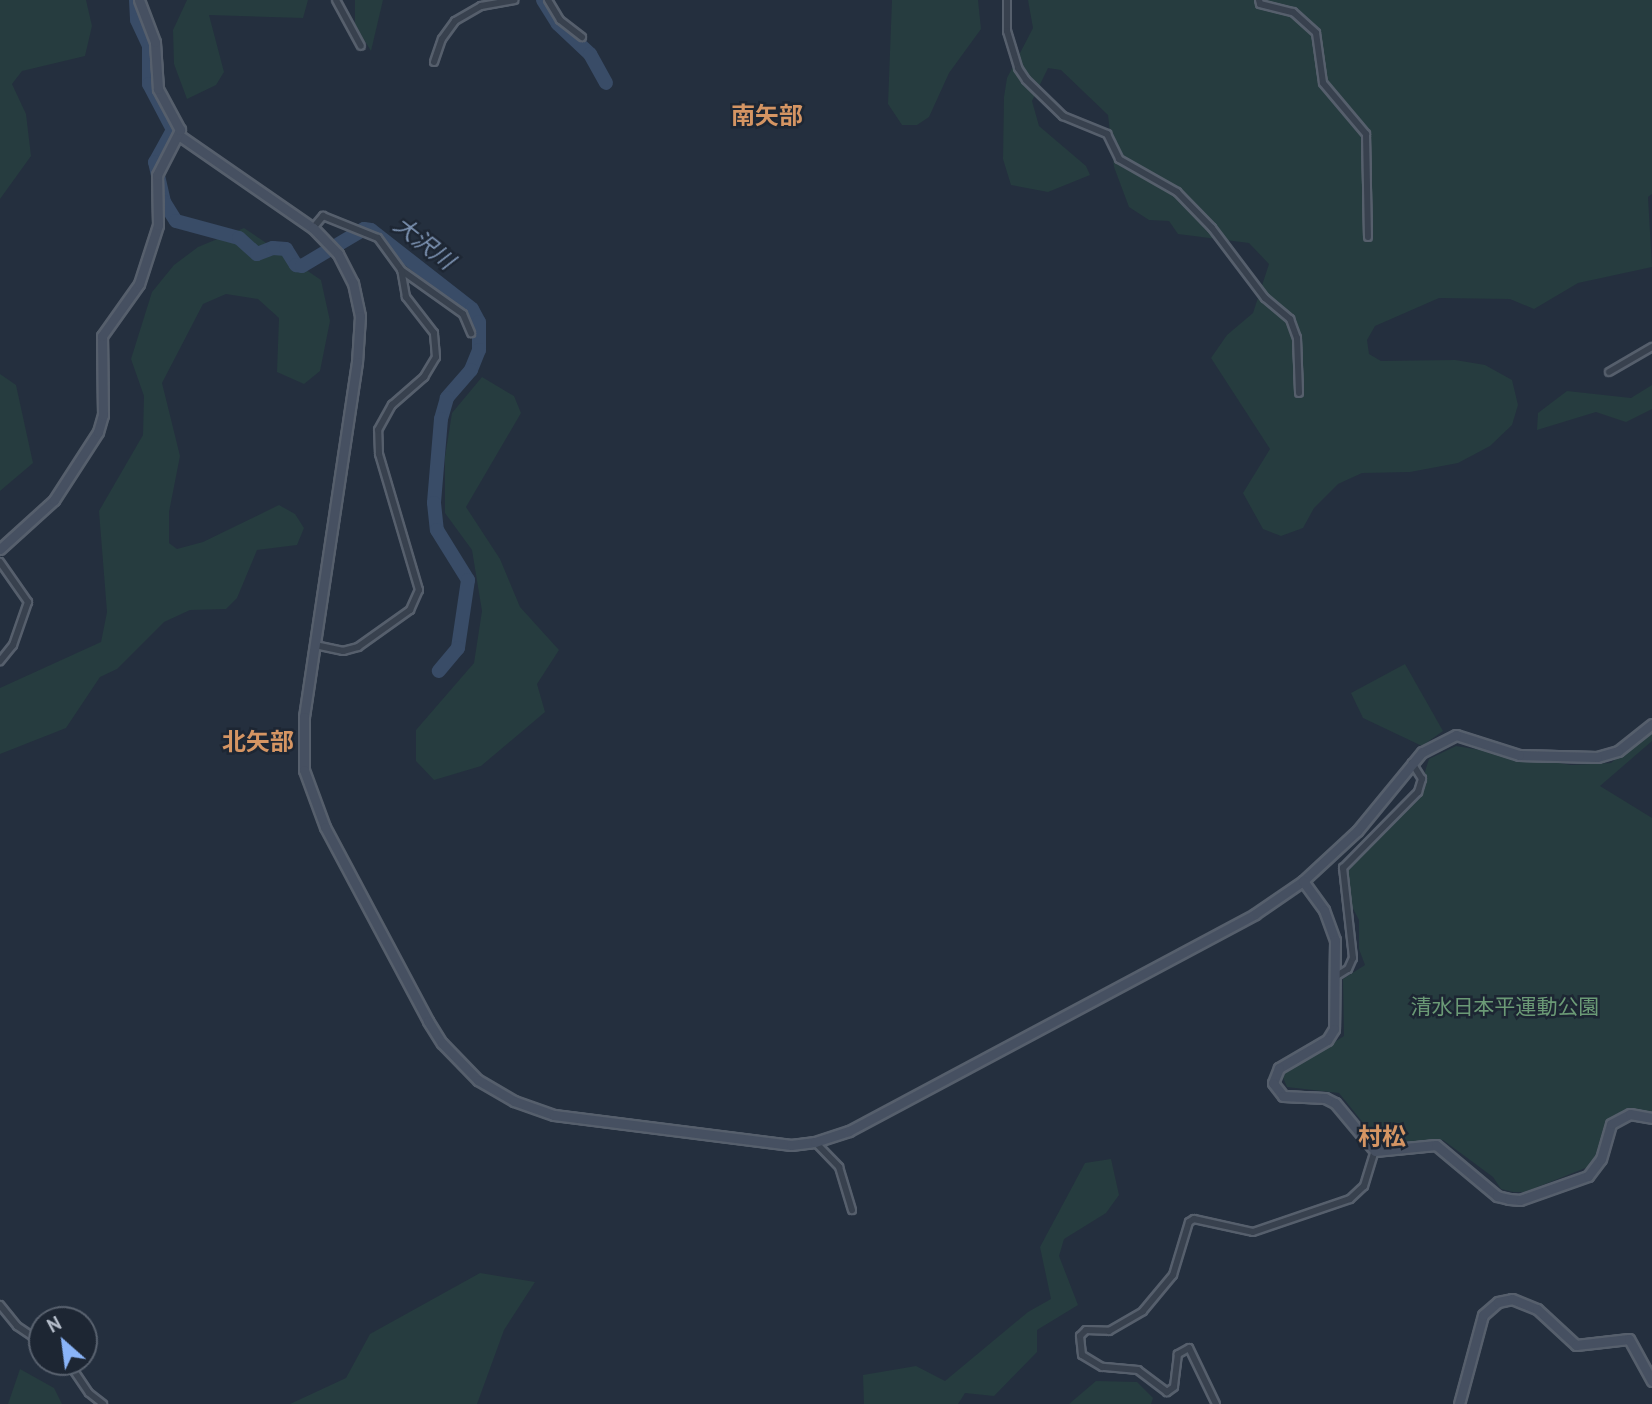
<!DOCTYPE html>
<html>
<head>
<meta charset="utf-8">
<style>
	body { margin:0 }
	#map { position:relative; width:1652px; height:1404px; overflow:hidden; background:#242f3e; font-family:"PT Sans","Noto Sans JP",sans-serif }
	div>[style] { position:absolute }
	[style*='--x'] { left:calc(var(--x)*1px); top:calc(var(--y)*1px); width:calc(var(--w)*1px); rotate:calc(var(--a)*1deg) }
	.green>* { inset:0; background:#263c3f }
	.river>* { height:14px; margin:-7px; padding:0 7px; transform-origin:7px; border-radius:7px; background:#394c67 }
	.roads { filter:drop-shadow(2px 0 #565f6c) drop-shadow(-2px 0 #565f6c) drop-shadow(0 2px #565f6c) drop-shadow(0 -2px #565f6c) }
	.street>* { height:6px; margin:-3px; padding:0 3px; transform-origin:3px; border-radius:3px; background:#38414e }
	.secondary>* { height:9px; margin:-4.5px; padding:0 4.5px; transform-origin:4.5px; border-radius:4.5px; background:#465061 }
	span { translate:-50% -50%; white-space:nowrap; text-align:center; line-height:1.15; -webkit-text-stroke:5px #1d2633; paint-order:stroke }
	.park-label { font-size:21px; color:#6b9a76 }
	.water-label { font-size:23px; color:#7c92b1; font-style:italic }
	.quarter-label { font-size:24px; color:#d59563; font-weight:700 }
	.north { position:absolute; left:28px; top:1306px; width:70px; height:70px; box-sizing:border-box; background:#1d2633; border:2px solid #59626f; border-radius:50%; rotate:332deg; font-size:19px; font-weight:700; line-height:28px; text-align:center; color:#b4bcc9 }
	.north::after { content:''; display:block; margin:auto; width:24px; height:32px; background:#8ab4f8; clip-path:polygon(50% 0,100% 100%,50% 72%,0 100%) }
</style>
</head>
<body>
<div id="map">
	<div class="green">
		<div style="clip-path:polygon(0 0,86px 0,92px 26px,85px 56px,22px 71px,12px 84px,26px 114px,31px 156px,0 199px)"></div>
		<div style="clip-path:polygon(187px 0,308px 0,303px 18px,209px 15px,224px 72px,216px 85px,187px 99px,174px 64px,173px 30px)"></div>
		<div style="clip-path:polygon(355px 0,383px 0,371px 51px,355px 25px)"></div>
		<div style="clip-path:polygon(892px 0,978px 0,981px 29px,949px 73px,929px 117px,917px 125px,902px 125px,888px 104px)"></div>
		<div style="clip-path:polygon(1028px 0,1652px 0,1652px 194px,1648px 197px,1652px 267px,1578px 283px,1534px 309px,1510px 299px,1439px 298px,1375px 326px,1367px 340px,1369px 354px,1381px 361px,1455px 360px,1485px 365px,1512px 380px,1518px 405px,1512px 425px,1490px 446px,1458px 463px,1410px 472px,1362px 473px,1338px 484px,1314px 508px,1303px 528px,1281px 536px,1263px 529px,1243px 493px,1270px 449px,1211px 358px,1227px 335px,1253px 313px,1269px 264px,1249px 243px,1178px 234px,1169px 221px,1149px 220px,1129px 207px,1114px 167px,1108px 115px,1061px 70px,1048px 68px,1032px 101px,1039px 126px,1086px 166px,1090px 175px,1048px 192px,1011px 185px,1003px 159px,1004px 97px,1007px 78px,1033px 28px)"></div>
		<div style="clip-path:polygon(244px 228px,321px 280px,330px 321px,320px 371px,304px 384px,277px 372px,279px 318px,258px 299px,226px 294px,203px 304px,162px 383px,180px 456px,169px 512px,169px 543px,177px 549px,203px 542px,279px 505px,295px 514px,304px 528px,297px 545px,257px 550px,237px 598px,226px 609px,190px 610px,164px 622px,117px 669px,100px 677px,66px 728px,0 754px,0 688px,101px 642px,107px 612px,99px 511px,143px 435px,144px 396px,131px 359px,152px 292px,174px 265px,198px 247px)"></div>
		<div style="clip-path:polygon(0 374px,16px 385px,33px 463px,0 491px)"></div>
		<div style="clip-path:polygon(482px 377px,514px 396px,521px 413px,466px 507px,500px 559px,520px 607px,559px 650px,537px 684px,545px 712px,481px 766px,434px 780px,416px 761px,416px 730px,474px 663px,482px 611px,472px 550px,445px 513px,445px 457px,452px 413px)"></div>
		<div style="clip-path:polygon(1652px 385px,1652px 409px,1626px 422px,1596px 412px,1537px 430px,1538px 413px,1567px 391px,1631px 398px)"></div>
		<div style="clip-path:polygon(1405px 664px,1443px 731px,1422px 746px,1363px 718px,1351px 693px)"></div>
		<div style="clip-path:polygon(1652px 727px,1652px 741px,1600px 786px,1652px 818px,1652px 1114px,1627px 1110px,1608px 1125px,1593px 1165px,1525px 1192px,1513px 1192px,1501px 1189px,1493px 1177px,1443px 1140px,1381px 1145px,1339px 1093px,1287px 1087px,1282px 1075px,1344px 1036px,1343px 979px,1365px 965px,1359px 949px,1359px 920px,1341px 886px,1353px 862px,1416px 800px,1429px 759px,1456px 746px,1571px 765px,1611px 763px)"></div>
		<div style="clip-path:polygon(1111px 1159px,1119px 1195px,1106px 1213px,1064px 1239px,1059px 1256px,1078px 1305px,1037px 1330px,1037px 1352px,994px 1396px,965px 1393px,958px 1404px,864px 1404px,863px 1375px,916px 1366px,945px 1381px,1028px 1312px,1051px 1299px,1040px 1247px,1085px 1163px)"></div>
		<div style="clip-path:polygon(480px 1273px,535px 1282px,504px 1330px,477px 1404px,290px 1404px,346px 1378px,370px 1334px)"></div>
		<div style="clip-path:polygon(20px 1369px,54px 1388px,62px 1404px,8px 1404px)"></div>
		<div style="clip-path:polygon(1096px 1381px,1137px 1382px,1153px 1398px,1151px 1404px,1069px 1404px)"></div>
	</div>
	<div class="river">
		<div style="--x:136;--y:0;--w:20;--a:87"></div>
		<div style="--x:137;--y:20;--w:29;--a:65"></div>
		<div style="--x:149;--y:46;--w:38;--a:90"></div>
		<div style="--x:149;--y:84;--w:52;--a:62.4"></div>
		<div style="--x:173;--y:130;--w:37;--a:119"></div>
		<div style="--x:155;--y:162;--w:41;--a:77.3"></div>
		<div style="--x:164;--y:202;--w:22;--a:58"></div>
		<div style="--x:176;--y:221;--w:65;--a:15.1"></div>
		<div style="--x:239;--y:238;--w:24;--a:42"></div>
		<div style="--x:257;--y:254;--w:17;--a:-21"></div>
		<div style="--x:273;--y:248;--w:13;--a:4"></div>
		<div style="--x:286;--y:249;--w:19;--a:58"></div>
		<div style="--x:296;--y:265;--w:6;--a:9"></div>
		<div style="--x:302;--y:266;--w:72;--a:-30.8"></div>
		<div style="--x:364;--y:229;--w:7;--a:8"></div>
		<div style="--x:371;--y:230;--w:128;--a:38"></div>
		<div style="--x:472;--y:309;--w:15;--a:62"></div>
		<div style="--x:479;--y:322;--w:28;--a:90"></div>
		<div style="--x:479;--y:350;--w:22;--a:112"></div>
		<div style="--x:471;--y:370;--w:37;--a:131"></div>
		<div style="--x:447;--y:398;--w:22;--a:106"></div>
		<div style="--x:441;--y:419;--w:84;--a:94.8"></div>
		<div style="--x:434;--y:503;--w:27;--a:84"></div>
		<div style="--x:437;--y:530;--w:59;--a:58.2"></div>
		<div style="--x:468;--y:580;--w:69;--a:98.4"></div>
		<div style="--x:458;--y:648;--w:30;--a:130"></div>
		<div style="--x:543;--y:0;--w:28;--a:58"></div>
		<div style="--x:558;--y:24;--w:44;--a:43.2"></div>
		<div style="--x:590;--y:54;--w:33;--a:61"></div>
	</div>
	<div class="roads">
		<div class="street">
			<div style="--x:336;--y:0;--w:52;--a:61.5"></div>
			<div style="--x:548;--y:0;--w:23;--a:59"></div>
			<div style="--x:560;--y:20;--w:28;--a:38"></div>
			<div style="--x:1007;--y:0;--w:31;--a:90"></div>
			<div style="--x:1007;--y:31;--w:39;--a:73"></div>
			<div style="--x:1018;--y:68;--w:14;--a:56"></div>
			<div style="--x:1026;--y:80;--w:52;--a:44.2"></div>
			<div style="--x:1063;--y:116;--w:48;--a:22.2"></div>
			<div style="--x:1107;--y:134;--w:28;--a:64"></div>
			<div style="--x:1119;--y:159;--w:67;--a:29.6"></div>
			<div style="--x:1177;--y:192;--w:50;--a:45.8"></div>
			<div style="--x:1212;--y:228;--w:88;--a:52.9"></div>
			<div style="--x:1265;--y:298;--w:33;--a:40"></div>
			<div style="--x:1290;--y:319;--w:20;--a:70"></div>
			<div style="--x:1297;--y:338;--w:55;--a:87.9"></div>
			<div style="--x:1259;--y:0;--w:4;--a:76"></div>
			<div style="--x:1260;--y:4;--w:34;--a:14"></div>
			<div style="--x:1293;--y:12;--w:31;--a:42"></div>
			<div style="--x:1316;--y:33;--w:50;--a:82"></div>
			<div style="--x:1323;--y:83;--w:67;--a:49.9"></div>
			<div style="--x:1366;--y:134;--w:103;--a:88.9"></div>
			<div style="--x:434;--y:62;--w:24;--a:-71"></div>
			<div style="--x:442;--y:39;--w:22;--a:-54"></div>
			<div style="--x:455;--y:21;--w:30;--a:-30"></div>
			<div style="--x:481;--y:6;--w:34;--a:-10"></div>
			<div style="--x:313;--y:228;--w:16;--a:-50"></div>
			<div style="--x:323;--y:216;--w:59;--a:21.8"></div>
			<div style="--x:378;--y:238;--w:39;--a:54"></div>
			<div style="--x:401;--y:270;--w:76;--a:35.4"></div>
			<div style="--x:463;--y:314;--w:21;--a:67"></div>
			<div style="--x:1609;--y:372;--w:50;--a:-30.2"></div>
			<div style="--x:0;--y:562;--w:49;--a:55"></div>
			<div style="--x:28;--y:602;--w:46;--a:109.2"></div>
			<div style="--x:13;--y:645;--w:21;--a:129"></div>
			<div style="--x:315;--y:645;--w:29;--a:12"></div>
			<div style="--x:343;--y:651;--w:16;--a:-15"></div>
			<div style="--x:358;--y:647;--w:64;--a:-35.4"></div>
			<div style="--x:410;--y:610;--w:22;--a:-66"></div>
			<div style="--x:419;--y:590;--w:142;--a:-106.4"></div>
			<div style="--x:379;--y:454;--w:24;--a:-92"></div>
			<div style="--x:378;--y:430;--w:29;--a:-61"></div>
			<div style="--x:392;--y:405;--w:43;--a:-41.2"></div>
			<div style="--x:424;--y:377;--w:23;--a:-59"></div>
			<div style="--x:436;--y:357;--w:24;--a:-95"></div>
			<div style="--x:434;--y:333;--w:46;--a:-127.9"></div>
			<div style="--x:406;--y:297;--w:27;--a:-100"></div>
			<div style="--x:1335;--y:977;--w:15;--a:-32"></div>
			<div style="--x:1348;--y:969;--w:12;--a:-66"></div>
			<div style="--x:1353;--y:958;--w:91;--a:-96.3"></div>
			<div style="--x:1343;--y:868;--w:107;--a:-45.4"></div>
			<div style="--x:1418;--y:792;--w:14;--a:-73"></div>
			<div style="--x:1422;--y:779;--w:19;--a:-122"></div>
			<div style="--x:815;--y:1142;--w:35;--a:46"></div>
			<div style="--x:839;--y:1167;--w:45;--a:73.2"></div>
			<div style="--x:0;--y:1305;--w:27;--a:51"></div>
			<div style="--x:17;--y:1326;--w:30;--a:34"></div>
			<div style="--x:68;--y:1362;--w:37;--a:56"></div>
			<div style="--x:89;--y:1393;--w:18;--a:38"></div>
			<div style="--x:1216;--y:1404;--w:62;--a:-115.7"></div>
			<div style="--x:1189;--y:1348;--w:13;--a:151"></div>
			<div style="--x:1178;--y:1354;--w:33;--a:97"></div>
			<div style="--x:1174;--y:1387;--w:9;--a:144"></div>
			<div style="--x:1167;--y:1392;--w:36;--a:-143"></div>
			<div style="--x:1138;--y:1370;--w:36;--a:-175"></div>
			<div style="--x:1102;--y:1367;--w:23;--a:-149"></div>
			<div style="--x:1082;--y:1355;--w:19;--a:-96"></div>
			<div style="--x:1080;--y:1336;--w:8;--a:-45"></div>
			<div style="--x:1086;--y:1330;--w:23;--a:2"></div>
			<div style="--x:1109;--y:1331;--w:39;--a:-30"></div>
			<div style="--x:1143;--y:1311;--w:47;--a:-50.2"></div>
			<div style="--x:1173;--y:1275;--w:55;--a:-73.2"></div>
			<div style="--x:1189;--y:1222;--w:6;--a:-31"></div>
			<div style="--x:1194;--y:1219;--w:60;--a:12.4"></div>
			<div style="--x:1253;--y:1232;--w:102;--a:-18.8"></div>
			<div style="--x:1350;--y:1199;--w:19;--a:-43"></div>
			<div style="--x:1364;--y:1186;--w:37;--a:-73"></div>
		</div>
		<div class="secondary">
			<div style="--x:180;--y:136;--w:162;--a:34.7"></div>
			<div style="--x:313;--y:228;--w:36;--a:46"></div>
			<div style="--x:338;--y:254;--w:33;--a:63"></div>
			<div style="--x:353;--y:283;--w:34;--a:78"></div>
			<div style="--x:360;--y:316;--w:46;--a:93.7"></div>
			<div style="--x:357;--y:362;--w:359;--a:98.5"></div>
			<div style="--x:304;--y:717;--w:53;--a:90"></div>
			<div style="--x:304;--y:770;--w:61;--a:69.8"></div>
			<div style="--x:325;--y:827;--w:220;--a:62"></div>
			<div style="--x:428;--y:1021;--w:26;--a:58"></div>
			<div style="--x:442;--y:1043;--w:52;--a:45.8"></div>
			<div style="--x:478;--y:1080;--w:42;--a:30.3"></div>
			<div style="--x:514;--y:1101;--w:42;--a:19.3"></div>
			<div style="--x:554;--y:1115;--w:239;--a:7.2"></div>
			<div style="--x:791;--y:1145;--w:24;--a:-7"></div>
			<div style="--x:815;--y:1142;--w:36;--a:-18"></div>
			<div style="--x:849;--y:1131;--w:460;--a:-28.1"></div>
			<div style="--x:1255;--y:914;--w:58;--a:-34.5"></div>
			<div style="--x:0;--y:549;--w:73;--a:-42.2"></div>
			<div style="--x:54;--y:500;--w:81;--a:-57.1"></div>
			<div style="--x:98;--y:432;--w:18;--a:-74"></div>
			<div style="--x:103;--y:415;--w:79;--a:-90.7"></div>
			<div style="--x:102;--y:336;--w:64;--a:-54.6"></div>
			<div style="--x:139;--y:284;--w:62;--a:-72.1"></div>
			<div style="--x:158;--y:225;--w:50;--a:-91.1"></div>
			<div style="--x:157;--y:175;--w:51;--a:-62.9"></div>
			<div style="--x:180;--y:130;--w:47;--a:-118.2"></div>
			<div style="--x:158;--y:89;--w:47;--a:-93.7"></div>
			<div style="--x:155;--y:42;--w:45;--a:-110.9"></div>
			<div style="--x:1652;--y:724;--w:43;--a:141.5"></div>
			<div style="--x:1618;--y:751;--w:22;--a:164"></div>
			<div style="--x:1597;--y:757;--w:78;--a:-178.5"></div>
			<div style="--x:1519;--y:755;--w:66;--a:-162.4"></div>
			<div style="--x:1456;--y:735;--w:38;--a:153"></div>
			<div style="--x:1422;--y:752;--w:102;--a:129.4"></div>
			<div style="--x:1357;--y:831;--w:74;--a:137.2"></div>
			<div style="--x:1303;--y:881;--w:36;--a:54"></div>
			<div style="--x:1324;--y:910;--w:32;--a:70"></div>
			<div style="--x:1335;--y:940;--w:89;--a:90.6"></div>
			<div style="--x:1334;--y:1029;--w:13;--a:122"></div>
			<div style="--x:1327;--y:1040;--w:56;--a:149.7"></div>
			<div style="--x:1279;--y:1068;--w:16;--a:112"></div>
			<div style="--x:1273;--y:1083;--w:16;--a:52"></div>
			<div style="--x:1283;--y:1096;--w:42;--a:2.7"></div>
			<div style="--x:1325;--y:1098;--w:11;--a:27"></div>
			<div style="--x:1335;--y:1103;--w:62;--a:50.2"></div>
			<div style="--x:1375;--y:1151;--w:61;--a:-5.6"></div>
			<div style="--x:1436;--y:1145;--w:80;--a:39.9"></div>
			<div style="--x:1497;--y:1196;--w:12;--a:14"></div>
			<div style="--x:1509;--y:1199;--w:11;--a:5"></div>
			<div style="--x:1520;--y:1200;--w:72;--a:-19.4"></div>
			<div style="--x:1588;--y:1176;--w:21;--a:-53"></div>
			<div style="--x:1601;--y:1159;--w:36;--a:-74"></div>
			<div style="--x:1611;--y:1124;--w:21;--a:-28"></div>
			<div style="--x:1630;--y:1114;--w:22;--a:10"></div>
			<div style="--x:1459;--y:1404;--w:92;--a:-74.9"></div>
			<div style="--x:1483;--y:1315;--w:20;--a:-41"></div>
			<div style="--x:1498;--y:1302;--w:14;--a:-12"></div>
			<div style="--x:1512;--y:1299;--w:27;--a:22"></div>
			<div style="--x:1537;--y:1309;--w:53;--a:42.7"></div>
			<div style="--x:1576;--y:1345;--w:53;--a:-6.5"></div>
			<div style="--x:1629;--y:1339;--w:48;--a:61.3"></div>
		</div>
	</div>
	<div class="park-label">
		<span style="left:1505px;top:1007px">清水日本平運動公園</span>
	</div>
	<div class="water-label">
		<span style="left:424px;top:243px;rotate:38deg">大沢川</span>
	</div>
	<div class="quarter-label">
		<span style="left:767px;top:116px">南矢部</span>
		<span style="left:258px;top:742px">北矢部</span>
		<span style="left:1382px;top:1137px">村松</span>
	</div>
	<div class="north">N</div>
</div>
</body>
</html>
